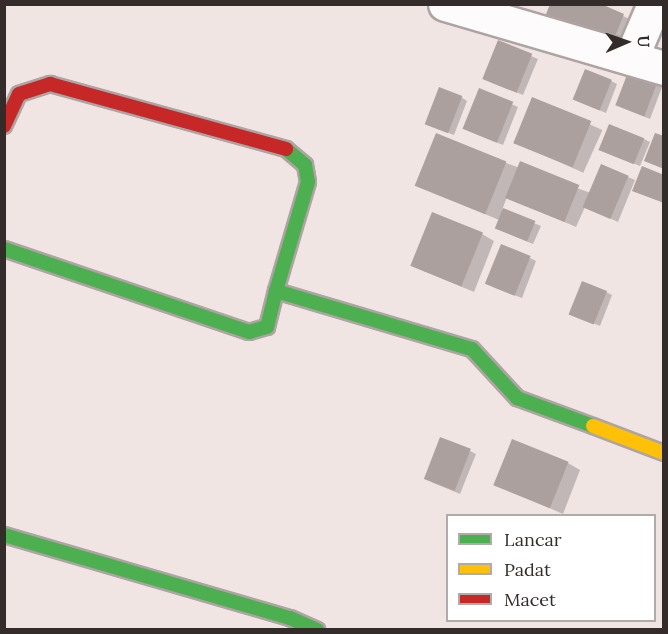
<!DOCTYPE html>
<html>
<head>
<meta charset="utf-8">
<style>
	body { margin:0 }
	#map { position:relative; width:668px; height:634px; overflow:hidden; background:#f1e5e4; font-family:Lora,serif }
	div>[style] { position:absolute }
	[style*='--x'] { left:calc(var(--x)*1px); top:calc(var(--y)*1px); width:calc(var(--w)*1px); rotate:calc(var(--a)*1deg) }
	.shadow>* { inset:0; background:#0003; transform-origin:0 0 }
	.building>* { inset:0; background:#aca09e; transform-origin:0 0 }
	.roads { filter:drop-shadow(2px 0 #ada4a3) drop-shadow(-2px 0 #ada4a3) drop-shadow(0 2px #ada4a3) drop-shadow(0 -2px #ada4a3) }
	.street>* { height:33px; margin:-16.5px; padding:0 16.5px; transform-origin:16.5px; border-radius:16.5px; background:#fdfbfb }
	.fast>* { height:14px; margin:-7px; padding:0 7px; transform-origin:7px; border-radius:7px; background:#4caf50 }
	.slow>* { height:14px; margin:-7px; padding:0 7px; transform-origin:7px; border-radius:7px; background:#ffc107 }
	.jam>* { height:14px; margin:-7px; padding:0 7px; transform-origin:7px; border-radius:7px; background:#c62828 }
	span { translate:-50% -50%; white-space:nowrap; text-align:center; line-height:1.15; -webkit-text-stroke:6px #fff; paint-order:stroke }
	.frame { position:absolute; inset:0; border:6px solid #342c2a; pointer-events:none }
	.legend { position:absolute; left:446px; top:514px; width:210px; height:108px; box-sizing:border-box; background:#fff; border:2px solid #aeabaa; margin:0; padding:8px 10px; list-style:none; font-size:18px; color:#342c2a }
	.legend li { display:flex; align-items:center; gap:12px; height:30px }
	.legend b { width:30px; border:2px solid #aeabaa }
	.north { position:absolute; left:596px; top:12px; width:60px; height:60px; -webkit-text-stroke:4px #fff; paint-order:stroke; rotate:88deg; font-size:16px; font-weight:700; line-height:24px; text-align:center; color:#342c2a }
	.north::after { content:''; display:block; margin:auto; width:21px; height:27px; background:#342c2a; clip-path:polygon(50% 0,100% 100%,50% 72%,0 100%) }
</style>
</head>
<body>
<div id="map">
	<div class="shadow">
		<div style="clip-path:polygon(597px 4px,636px 22px,622px 55px)"></div>
		<div style="clip-path:polygon(499px 42px,538px 59px,523px 95px,490px 82px)"></div>
		<div style="clip-path:polygon(631px 69px,664px 82px,650px 119px,623px 108px)"></div>
		<div style="clip-path:polygon(611px 81px,617px 84px,606px 113px,575px 100px)"></div>
		<div style="clip-path:polygon(480px 90px,518px 107px,503px 145px,471px 132px)"></div>
		<div style="clip-path:polygon(461px 97px,467px 101px,454px 135px,433px 127px)"></div>
		<div style="left:533px;top:99px;width:76px;height:47px;rotate:24deg"></div>
		<div style="clip-path:polygon(644px 139px,650px 142px,640px 166px,607px 153px)"></div>
		<div style="clip-path:polygon(506px 163px,591px 193px,602px 166px,635px 180px,618px 222px,585px 207px,576px 227px,507px 197px,502px 210px,541px 226px,533px 244px,502px 231px,499px 220px,416px 185px)"></div>
		<div style="clip-path:polygon(482px 234px,494px 241px,474px 292px,412px 266px)"></div>
		<div style="clip-path:polygon(530px 258px,536px 261px,522px 298px,493px 287px)"></div>
		<div style="clip-path:polygon(606px 292px,612px 295px,600px 326px,575px 316px)"></div>
		<div style="clip-path:polygon(470px 451px,476px 454px,460px 494px,431px 482px)"></div>
		<div style="clip-path:polygon(568px 463px,580px 470px,563px 514px,495px 484px)"></div>
	</div>
	<div class="building">
		<div style="clip-path:polygon(550px 4px,601px 4px,624px 14px,610px 49px,543px 22px)"></div>
		<div style="left:498px;top:40px;width:37px;height:42px;rotate:22deg"></div>
		<div style="left:630px;top:67px;width:31px;height:41px;rotate:21deg"></div>
		<div style="left:585px;top:69px;width:29px;height:33px;rotate:22deg"></div>
		<div style="left:439px;top:87px;width:25px;height:40px;rotate:21deg"></div>
		<div style="left:479px;top:88px;width:37px;height:44px;rotate:22deg"></div>
		<div style="left:532px;top:97px;width:64px;height:50px;rotate:22deg"></div>
		<div style="left:609px;top:124px;width:38px;height:28px;rotate:22deg"></div>
		<div style="left:436px;top:133px;width:76px;height:57px;rotate:22deg"></div>
		<div style="clip-path:polygon(655px 133px,664px 136px,664px 169px,644px 161px)"></div>
		<div style="left:520px;top:161px;width:64px;height:40px;rotate:22deg"></div>
		<div style="left:601px;top:164px;width:30px;height:47px;rotate:23deg"></div>
		<div style="clip-path:polygon(642px 166px,664px 175px,664px 203px,632px 191px)"></div>
		<div style="left:503px;top:208px;width:35px;height:22px;rotate:22deg"></div>
		<div style="left:432px;top:212px;width:55px;height:58px;rotate:22deg"></div>
		<div style="left:501px;top:244px;width:32px;height:43px;rotate:22deg"></div>
		<div style="left:582px;top:281px;width:27px;height:36px;rotate:22deg"></div>
		<div style="left:440px;top:437px;width:33px;height:45px;rotate:21deg"></div>
		<div style="left:512px;top:439px;width:61px;height:50px;rotate:22deg"></div>
	</div>
	<div class="roads">
		<div class="street">
			<div style="--x:445;--y:4;--w:228;--a:16.3"></div>
			<div style="--x:631;--y:58;--w:59;--a:-66.9"></div>
		</div>
		<div class="fast">
			<div style="--x:286;--y:149;--w:25;--a:40"></div>
			<div style="--x:305;--y:165;--w:17;--a:80"></div>
			<div style="--x:308;--y:182;--w:114;--a:106.4"></div>
			<div style="--x:276;--y:291;--w:204;--a:16.5"></div>
			<div style="--x:472;--y:349;--w:67;--a:47.4"></div>
			<div style="--x:517;--y:398;--w:81;--a:20.2"></div>
			<div style="--x:4;--y:249;--w:259;--a:18.7"></div>
			<div style="--x:249;--y:332;--w:19;--a:-16"></div>
			<div style="--x:267;--y:327;--w:37;--a:-76"></div>
			<div style="--x:4;--y:535;--w:298;--a:16.2"></div>
			<div style="--x:290;--y:618;--w:30;--a:24"></div>
		</div>
		<div class="slow">
			<div style="--x:593;--y:426;--w:76;--a:20.8"></div>
		</div>
		<div class="jam">
			<div style="--x:4;--y:126;--w:35;--a:-65"></div>
			<div style="--x:19;--y:94;--w:33;--a:-18"></div>
			<div style="--x:50;--y:84;--w:245;--a:15.4"></div>
		</div>
	</div>
	<div class="frame"></div>
	<ul class="legend">
	<li><b style="height:8px;background:#4caf50"></b>Lancar</li>
	<li><b style="height:8px;background:#ffc107"></b>Padat</li>
	<li><b style="height:8px;background:#c62828"></b>Macet</li>
	</ul>
	<div class="north">U</div>
</div>
</body>
</html>
